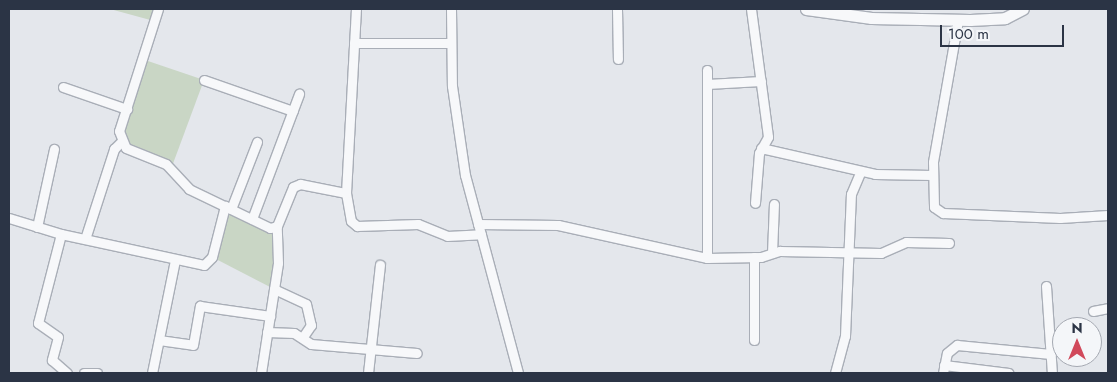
<!DOCTYPE html>
<html>
<head>
<meta charset="utf-8">
<style>
	body { margin:0 }
	#map { position:relative; width:1117px; height:382px; overflow:hidden; background:#e4e7ec; font-family:Jost,sans-serif }
	div>[style] { position:absolute }
	[style*='--x'] { left:calc(var(--x)*1px); top:calc(var(--y)*1px); width:calc(var(--w)*1px); rotate:calc(var(--a)*1deg) }
	.green>* { inset:0; background:#c9d6c5 }
	.roads { filter:drop-shadow(1px 0 #a9aeb7) drop-shadow(-1px 0 #a9aeb7) drop-shadow(0 1px #a9aeb7) drop-shadow(0 -1px #a9aeb7) }
	.minor>* { height:9px; margin:-4.5px; padding:0 4.5px; transform-origin:4.5px; border-radius:4.5px; background:#f7f8fa }
	.tertiary>* { height:11px; margin:-5.5px; padding:0 5.5px; transform-origin:5.5px; border-radius:5.5px; background:#f7f8fa }
	span { translate:-50% -50%; white-space:nowrap; text-align:center; line-height:1.15; -webkit-text-stroke:5px #f4f6f9; paint-order:stroke }
	.frame { position:absolute; inset:0; border:10px solid #2b3445; pointer-events:none }
	.north { position:absolute; left:1052px; top:317px; width:50px; height:50px; box-sizing:border-box; background:#f4f6f9; border:1px solid #a4a8b1; border-radius:50%; rotate:0deg; font-size:14px; font-weight:700; line-height:20px; text-align:center; color:#2b3445 }
	.north::after { content:''; display:block; margin:auto; width:18px; height:22px; background:#d1495b; clip-path:polygon(50% 0,100% 100%,50% 72%,0 100%) }
	.scale { position:absolute; left:940px; top:25px; width:124px; height:22px; box-sizing:border-box; border:2px solid #2b3445; border-top:0; padding-left:6px; font-size:15px; line-height:18px; white-space:nowrap; color:#2b3445; -webkit-text-stroke:4px #f4f6f9; paint-order:stroke }
</style>
</head>
<body>
<div id="map">
	<div class="green">
		<div style="clip-path:polygon(110px 9px,157px 9px,154px 21px)"></div>
		<div style="clip-path:polygon(142px 59px,204px 80px,171px 169px,121px 142px)"></div>
		<div style="clip-path:polygon(225px 206px,277px 226px,274px 289px,212px 257px)"></div>
	</div>
	<div class="roads">
		<div class="minor">
			<div style="--x:158;--y:9;--w:128;--a:107.7"></div>
			<div style="--x:119;--y:131;--w:18;--a:68"></div>
			<div style="--x:126;--y:148;--w:43;--a:21.8"></div>
			<div style="--x:166;--y:164;--w:34;--a:47"></div>
			<div style="--x:189;--y:189;--w:90;--a:25.7"></div>
			<div style="--x:270;--y:228;--w:7;--a:-16"></div>
			<div style="--x:277;--y:226;--w:42;--a:-67.7"></div>
			<div style="--x:293;--y:187;--w:8;--a:-23"></div>
			<div style="--x:300;--y:184;--w:47;--a:11.1"></div>
			<div style="--x:346;--y:193;--w:28;--a:80"></div>
			<div style="--x:351;--y:221;--w:8;--a:40"></div>
			<div style="--x:357;--y:226;--w:61;--a:-1.9"></div>
			<div style="--x:418;--y:224;--w:31;--a:22"></div>
			<div style="--x:447;--y:236;--w:34;--a:-3"></div>
			<div style="--x:451;--y:9;--w:77;--a:89.3"></div>
			<div style="--x:452;--y:86;--w:90;--a:81.7"></div>
			<div style="--x:465;--y:175;--w:205;--a:75"></div>
			<div style="--x:617;--y:9;--w:50;--a:88.9"></div>
			<div style="--x:751;--y:9;--w:129;--a:82.4"></div>
			<div style="--x:768;--y:137;--w:18;--a:119"></div>
			<div style="--x:759;--y:153;--w:50;--a:94.6"></div>
			<div style="--x:958;--y:20;--w:144;--a:100"></div>
			<div style="--x:933;--y:162;--w:45;--a:88.7"></div>
			<div style="--x:934;--y:207;--w:11;--a:34"></div>
			<div style="--x:943;--y:213;--w:117;--a:2.4"></div>
			<div style="--x:1060;--y:218;--w:48;--a:-3.6"></div>
			<div style="--x:354;--y:43;--w:97;--a:0"></div>
			<div style="--x:707;--y:70;--w:188;--a:90"></div>
			<div style="--x:204;--y:80;--w:94;--a:19.2"></div>
			<div style="--x:707;--y:84;--w:54;--a:-3.2"></div>
			<div style="--x:63;--y:87;--w:68;--a:19"></div>
			<div style="--x:761;--y:148;--w:117;--a:12.8"></div>
			<div style="--x:875;--y:174;--w:57;--a:1"></div>
			<div style="--x:346;--y:193;--w:184;--a:-86.9"></div>
			<div style="--x:231;--y:209;--w:72;--a:-68.8"></div>
			<div style="--x:9;--y:218;--w:54;--a:17.1"></div>
			<div style="--x:61;--y:234;--w:146;--a:12.2"></div>
			<div style="--x:204;--y:265;--w:11;--a:-45"></div>
			<div style="--x:212;--y:257;--w:53;--a:-75.7"></div>
			<div style="--x:252;--y:219;--w:134;--a:-69.4"></div>
			<div style="--x:478;--y:224;--w:80;--a:0.7"></div>
			<div style="--x:558;--y:225;--w:153;--a:12.5"></div>
			<div style="--x:707;--y:258;--w:54;--a:-1.1"></div>
			<div style="--x:761;--y:257;--w:20;--a:-18"></div>
			<div style="--x:780;--y:251;--w:101;--a:1.1"></div>
			<div style="--x:881;--y:253;--w:27;--a:-24"></div>
			<div style="--x:906;--y:242;--w:43;--a:1.3"></div>
			<div style="--x:37;--y:227;--w:80;--a:-77.7"></div>
			<div style="--x:61;--y:234;--w:92;--a:104.5"></div>
			<div style="--x:38;--y:323;--w:24;--a:35"></div>
			<div style="--x:58;--y:337;--w:24;--a:105"></div>
			<div style="--x:52;--y:360;--w:20;--a:41"></div>
			<div style="--x:85;--y:239;--w:95;--a:-72.1"></div>
			<div style="--x:114;--y:149;--w:10;--a:-45"></div>
			<div style="--x:772;--y:253;--w:49;--a:-87.7"></div>
			<div style="--x:754;--y:257;--w:83;--a:90"></div>
			<div style="--x:1046;--y:286;--w:87;--a:86.1"></div>
			<div style="--x:274;--y:289;--w:35;--a:25"></div>
			<div style="--x:306;--y:304;--w:22;--a:77"></div>
			<div style="--x:311;--y:325;--w:14;--a:124"></div>
			<div style="--x:1093;--y:311;--w:15;--a:-11"></div>
			<div style="--x:267;--y:332;--w:27;--a:2"></div>
			<div style="--x:294;--y:333;--w:20;--a:33"></div>
			<div style="--x:311;--y:344;--w:106;--a:4.9"></div>
			<div style="--x:159;--y:340;--w:34;--a:8"></div>
			<div style="--x:193;--y:345;--w:40;--a:-80"></div>
			<div style="--x:200;--y:306;--w:71;--a:8.1"></div>
			<div style="--x:944;--y:365;--w:65;--a:7"></div>
			<div style="--x:84;--y:373;--w:13;--a:0"></div>
			<div style="--x:152;--y:373;--w:115;--a:-78.5"></div>
			<div style="--x:261;--y:373;--w:111;--a:-81.2"></div>
			<div style="--x:278;--y:263;--w:37;--a:-92"></div>
			<div style="--x:368;--y:373;--w:109;--a:-83.7"></div>
			<div style="--x:835;--y:373;--w:38;--a:-75"></div>
			<div style="--x:845;--y:336;--w:142;--a:-87.6"></div>
			<div style="--x:851;--y:194;--w:25;--a:-67"></div>
			<div style="--x:943;--y:373;--w:20;--a:-79"></div>
			<div style="--x:947;--y:353;--w:13;--a:-39"></div>
			<div style="--x:957;--y:345;--w:94;--a:5.5"></div>
		</div>
		<div class="tertiary">
			<div style="--x:806;--y:9;--w:66;--a:7.9"></div>
			<div style="--x:871;--y:18;--w:99;--a:1.2"></div>
			<div style="--x:970;--y:20;--w:35;--a:-3"></div>
			<div style="--x:1005;--y:18;--w:20;--a:-27"></div>
		</div>
	</div>
	<div class="frame"></div>
	<div class="north">N</div>
	<div class="scale">100 m</div>
</div>
</body>
</html>
